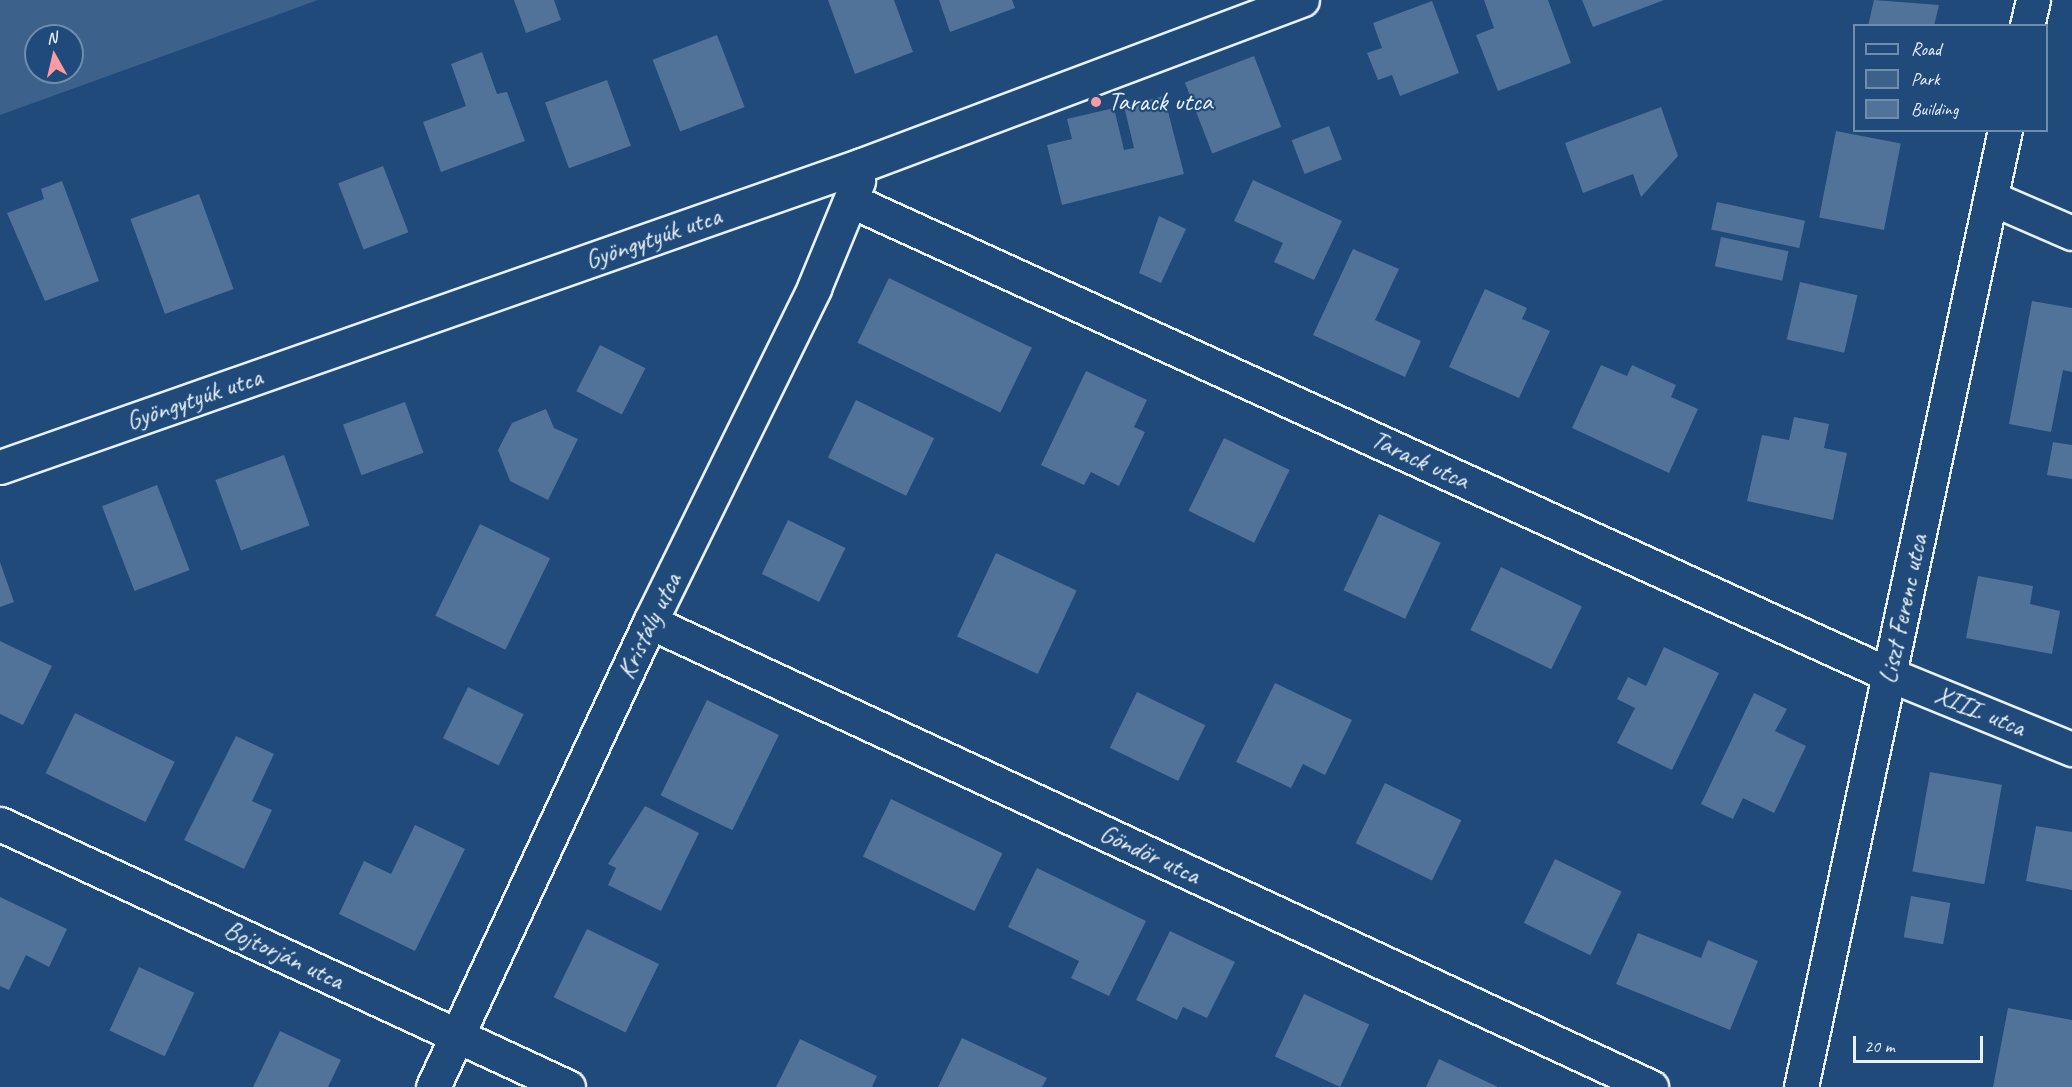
<!DOCTYPE html>
<html>
<head>
<meta charset="utf-8">
<style>
	body { margin:0 }
	#map { position:relative; width:2072px; height:1087px; overflow:hidden; background:#1f4a7a; font-family:Caveat,sans-serif }
	div>[style] { position:absolute }
	[style*='--x'] { left:calc(var(--x)*1px); top:calc(var(--y)*1px); width:calc(var(--w)*1px); rotate:calc(var(--a)*1deg) }
	.green>* { inset:0; background:#3c628c }
	.building>* { inset:0; background:#517399; transform-origin:0 0 }
	.roads { filter:drop-shadow(2px 0 #e8f1f8) drop-shadow(-2px 0 #e8f1f8) drop-shadow(0 2px #e8f1f8) drop-shadow(0 -2px #e8f1f8) }
	.street>* { height:33px; margin:-16.5px; padding:0 16.5px; transform-origin:16.5px; border-radius:16.5px; background:#1f4a7a }
	.secondary>* { height:33px; margin:-16.5px; padding:0 16.5px; transform-origin:16.5px; border-radius:16.5px; background:#1f4a7a }
	.dots>* { width:16px; height:16px; translate:-50% -50%; box-sizing:border-box; border:3px solid #1f4a7a; border-radius:50% }
	span { translate:-50% -50%; white-space:nowrap; text-align:center; line-height:1.15; -webkit-text-stroke:4.5px #1f4a7a; paint-order:stroke }
	.poi-label { font-size:26px; color:#e8f1f8 }
	.left { translate:0 -50%; text-align:left }
	.street-label { font-size:26px; color:#e8f1f8 }
	.legend { position:absolute; left:1853px; top:24px; width:195px; height:108px; box-sizing:border-box; background:#1f4a7a; border:2px solid #6f8dac; margin:0; padding:8px 10px; list-style:none; font-size:18px; color:#e8f1f8 }
	.legend li { display:flex; align-items:center; gap:12px; height:30px }
	.legend b { width:30px; border:2px solid #6f8dac }
	.north { position:absolute; left:24px; top:24px; width:60px; height:60px; box-sizing:border-box; background:#1f4a7a; border:2px solid #6f8dac; border-radius:50%; rotate:352deg; font-size:16px; font-weight:700; line-height:24px; text-align:center; color:#e8f1f8 }
	.north::after { content:''; display:block; margin:auto; width:21px; height:27px; background:#ff9aa2; clip-path:polygon(50% 0,100% 100%,50% 72%,0 100%) }
	.scale { position:absolute; left:1853px; top:1036px; width:130px; height:27px; box-sizing:border-box; border:3px solid #e8f1f8; border-top:0; padding-left:8px; font-size:18px; line-height:21px; white-space:nowrap; color:#e8f1f8; -webkit-text-stroke:4px #1f4a7a; paint-order:stroke }
</style>
</head>
<body>
<div id="map">
	<div class="green">
		<div style="clip-path:polygon(evenodd,0 0,318px 0,0 115px,0 0,36px 36px,72px 36px,72px 72px,36px 72px,36px 36px)"></div>
	</div>
	<div class="building">
		<div style="clip-path:polygon(514px 0,554px 0,561px 20px,526px 33px)"></div>
		<div style="clip-path:polygon(828px 0,894px 0,913px 52px,855px 74px)"></div>
		<div style="clip-path:polygon(939px 0,1012px 0,1015px 8px,950px 32px)"></div>
		<div style="clip-path:polygon(1484px 0,1548px 0,1571px 63px,1498px 91px,1476px 35px,1494px 28px)"></div>
		<div style="clip-path:polygon(1582px 0,1664px 0,1593px 27px)"></div>
		<div style="clip-path:polygon(1874px 0,1939px 5px,1934px 26px,1868px 26px)"></div>
		<div style="clip-path:polygon(1432px 1px,1459px 73px,1400px 96px,1392px 75px,1378px 80px,1367px 53px,1382px 48px,1373px 23px)"></div>
		<div style="left:717px;top:35px;width:77px;height:69px;rotate:69deg"></div>
		<div style="clip-path:polygon(482px 52px,497px 94px,507px 92px,525px 141px,441px 172px,423px 122px,466px 106px,451px 64px)"></div>
		<div style="left:1254px;top:56px;width:76px;height:74px;rotate:69deg"></div>
		<div style="left:607px;top:80px;width:70px;height:66px;rotate:70deg"></div>
		<div style="clip-path:polygon(1164px 96px,1184px 174px,1062px 205px,1047px 145px,1072px 139px,1067px 119px,1114px 108px,1124px 150px,1134px 148px,1124px 106px)"></div>
		<div style="clip-path:polygon(1661px 107px,1678px 156px,1641px 197px,1633px 174px,1583px 193px,1565px 143px)"></div>
		<div style="left:1329px;top:126px;width:36px;height:40px;rotate:69deg"></div>
		<div style="left:1836px;top:131px;width:66px;height:88px;rotate:11deg"></div>
		<div style="left:383px;top:166px;width:71px;height:48px;rotate:69deg"></div>
		<div style="clip-path:polygon(1253px 180px,1342px 221px,1314px 280px,1274px 262px,1283px 243px,1234px 221px)"></div>
		<div style="clip-path:polygon(62px 181px,99px 281px,45px 301px,7px 213px,44px 199px,41px 189px)"></div>
		<div style="left:199px;top:194px;width:101px;height:73px;rotate:70deg"></div>
		<div style="left:1717px;top:202px;width:90px;height:28px;rotate:12deg"></div>
		<div style="clip-path:polygon(1159px 216px,1186px 229px,1161px 283px,1139px 273px)"></div>
		<div style="left:1721px;top:237px;width:69px;height:30px;rotate:12deg"></div>
		<div style="clip-path:polygon(1353px 249px,1399px 269px,1375px 320px,1421px 341px,1405px 377px,1313px 335px)"></div>
		<div style="left:889px;top:278px;width:159px;height:72px;rotate:26deg"></div>
		<div style="left:1800px;top:282px;width:59px;height:59px;rotate:13deg"></div>
		<div style="clip-path:polygon(1485px 289px,1527px 308px,1522px 319px,1550px 331px,1519px 398px,1449px 367px)"></div>
		<div style="clip-path:polygon(2032px 301px,2072px 308px,2072px 372px,2063px 370px,2051px 432px,2009px 424px)"></div>
		<div style="left:600px;top:345px;width:51px;height:52px;rotate:27deg"></div>
		<div style="clip-path:polygon(1601px 365px,1627px 376px,1632px 365px,1676px 385px,1671px 397px,1698px 409px,1669px 473px,1572px 428px)"></div>
		<div style="clip-path:polygon(1086px 371px,1147px 400px,1134px 427px,1145px 432px,1119px 486px,1091px 472px,1084px 485px,1041px 465px)"></div>
		<div style="left:856px;top:400px;width:87px;height:64px;rotate:26deg"></div>
		<div style="left:405px;top:402px;width:54px;height:66px;rotate:70deg"></div>
		<div style="clip-path:polygon(546px 409px,554px 428px,578px 439px,548px 500px,510px 481px,498px 450px,512px 423px)"></div>
		<div style="clip-path:polygon(1794px 417px,1829px 424px,1824px 448px,1847px 453px,1833px 520px,1747px 501px,1762px 435px,1789px 440px)"></div>
		<div style="left:1224px;top:438px;width:73px;height:81px;rotate:26deg"></div>
		<div style="clip-path:polygon(2053px 442px,2072px 445px,2072px 479px,2047px 475px)"></div>
		<div style="left:284px;top:455px;width:75px;height:73px;rotate:70deg"></div>
		<div style="left:157px;top:485px;width:91px;height:59px;rotate:69deg"></div>
		<div style="left:1379px;top:514px;width:68px;height:84px;rotate:25deg"></div>
		<div style="left:788px;top:520px;width:64px;height:60px;rotate:26deg"></div>
		<div style="left:480px;top:524px;width:78px;height:102px;rotate:26deg"></div>
		<div style="left:996px;top:553px;width:89px;height:92px;rotate:25deg"></div>
		<div style="clip-path:polygon(0 562px,14px 602px,0 607px)"></div>
		<div style="left:1501px;top:567px;width:90px;height:70px;rotate:26deg"></div>
		<div style="clip-path:polygon(1978px 576px,2033px 586px,2030px 604px,2060px 611px,2052px 654px,1966px 638px)"></div>
		<div style="clip-path:polygon(0 641px,52px 666px,23px 725px,0 714px)"></div>
		<div style="clip-path:polygon(1664px 647px,1719px 673px,1672px 770px,1617px 743px,1635px 708px,1617px 699px,1628px 677px,1646px 686px)"></div>
		<div style="clip-path:polygon(1275px 683px,1352px 720px,1325px 775px,1303px 764px,1291px 788px,1236px 762px)"></div>
		<div style="left:468px;top:687px;width:62px;height:57px;rotate:26deg"></div>
		<div style="left:1137px;top:692px;width:76px;height:62px;rotate:26deg"></div>
		<div style="clip-path:polygon(1754px 693px,1787px 709px,1775px 731px,1806px 746px,1774px 813px,1743px 798px,1733px 819px,1701px 804px)"></div>
		<div style="left:707px;top:700px;width:80px;height:106px;rotate:26deg"></div>
		<div style="left:75px;top:713px;width:111px;height:67px;rotate:26deg"></div>
		<div style="clip-path:polygon(236px 736px,274px 754px,252px 801px,272px 810px,244px 869px,184px 840px)"></div>
		<div style="left:1930px;top:772px;width:73px;height:101px;rotate:10deg"></div>
		<div style="left:1385px;top:783px;width:85px;height:67px;rotate:26deg"></div>
		<div style="left:891px;top:799px;width:124px;height:64px;rotate:26deg"></div>
		<div style="clip-path:polygon(645px 806px,699px 833px,661px 911px,608px 885px,616px 868px,608px 864px)"></div>
		<div style="clip-path:polygon(415px 825px,465px 849px,415px 951px,339px 914px,364px 861px,391px 874px)"></div>
		<div style="clip-path:polygon(2036px 826px,2072px 832px,2072px 890px,2026px 881px)"></div>
		<div style="left:1555px;top:859px;width:74px;height:71px;rotate:26deg"></div>
		<div style="clip-path:polygon(1037px 868px,1146px 921px,1109px 996px,1071px 978px,1079px 961px,1008px 927px)"></div>
		<div style="left:1911px;top:896px;width:40px;height:42px;rotate:10deg"></div>
		<div style="clip-path:polygon(0 897px,67px 929px,49px 967px,26px 955px,9px 990px,0 986px)"></div>
		<div style="left:587px;top:929px;width:80px;height:76px;rotate:26deg"></div>
		<div style="clip-path:polygon(1170px 931px,1235px 962px,1207px 1018px,1183px 1007px,1177px 1020px,1136px 1000px)"></div>
		<div style="clip-path:polygon(1638px 933px,1701px 958px,1708px 940px,1758px 961px,1730px 1030px,1616px 984px)"></div>
		<div style="left:139px;top:967px;width:61px;height:70px;rotate:25deg"></div>
		<div style="left:1304px;top:994px;width:72px;height:69px;rotate:25deg"></div>
		<div style="clip-path:polygon(2008px 1008px,2072px 1020px,2072px 1087px,1993px 1087px)"></div>
		<div style="clip-path:polygon(280px 1031px,341px 1060px,328px 1087px,253px 1087px)"></div>
		<div style="clip-path:polygon(962px 1038px,1047px 1078px,1042px 1087px,938px 1087px)"></div>
		<div style="clip-path:polygon(800px 1039px,877px 1076px,872px 1087px,776px 1087px)"></div>
		<div style="clip-path:polygon(1439px 1059px,1498px 1087px,1426px 1087px)"></div>
	</div>
	<div class="roads">
		<div class="street">
			<div style="--x:2027;--y:26;--w:27;--a:-77"></div>
			<div style="--x:1991;--y:198;--w:88;--a:23.4"></div>
			<div style="--x:854;--y:202;--w:1137;--a:24.54"></div>
			<div style="--x:1888;--y:674;--w:199;--a:22.2"></div>
			<div style="--x:650;--y:622;--w:1104;--a:24.92"></div>
			<div style="--x:0;--y:824;--w:626;--a:24.85"></div>
			<div style="--x:433;--y:1087;--w:513;--a:-64.98"></div>
			<div style="--x:650;--y:622;--w:372;--a:-63.8"></div>
			<div style="--x:814;--y:288;--w:116;--a:-67.6"></div>
			<div style="--x:1801;--y:1087;--w:979;--a:-77.97"></div>
		</div>
		<div class="secondary">
			<div style="--x:0;--y:467;--w:913;--a:-19.31"></div>
			<div style="--x:862;--y:165;--w:470;--a:-20.6"></div>
		</div>
	</div>
	<div class="dots">
		<div style="left:1096px;top:102px;background:#ff9aa2"></div>
	</div>
	<div class="poi-label">
		<span class="left" style="left:1108px;top:102px">Tarack utca</span>
	</div>
	<div class="street-label">
		<span style="left:653px;top:238px;rotate:-19deg">Gyöngytyúk utca</span>
		<span style="left:194px;top:399px;rotate:-19deg">Gyöngytyúk utca</span>
		<span style="left:1420px;top:460px;rotate:25deg">Tarack utca</span>
		<span style="left:1903px;top:609px;rotate:-78deg">Liszt Ferenc utca</span>
		<span style="left:649px;top:626px;rotate:-64deg">Kristály utca</span>
		<span style="left:1980px;top:711px;rotate:22deg">XIII. utca</span>
		<span style="left:1150px;top:854px;rotate:25deg">Göndör utca</span>
		<span style="left:284px;top:955px;rotate:25deg">Bojtorján utca</span>
	</div>
	<ul class="legend">
	<li><b style="height:8px;background:#1f4a7a"></b>Road</li>
	<li><b style="height:16px;background:#3c628c"></b>Park</li>
	<li><b style="height:16px;background:#517399"></b>Building</li>
	</ul>
	<div class="north">N</div>
	<div class="scale">20 m</div>
</div>
</body>
</html>
